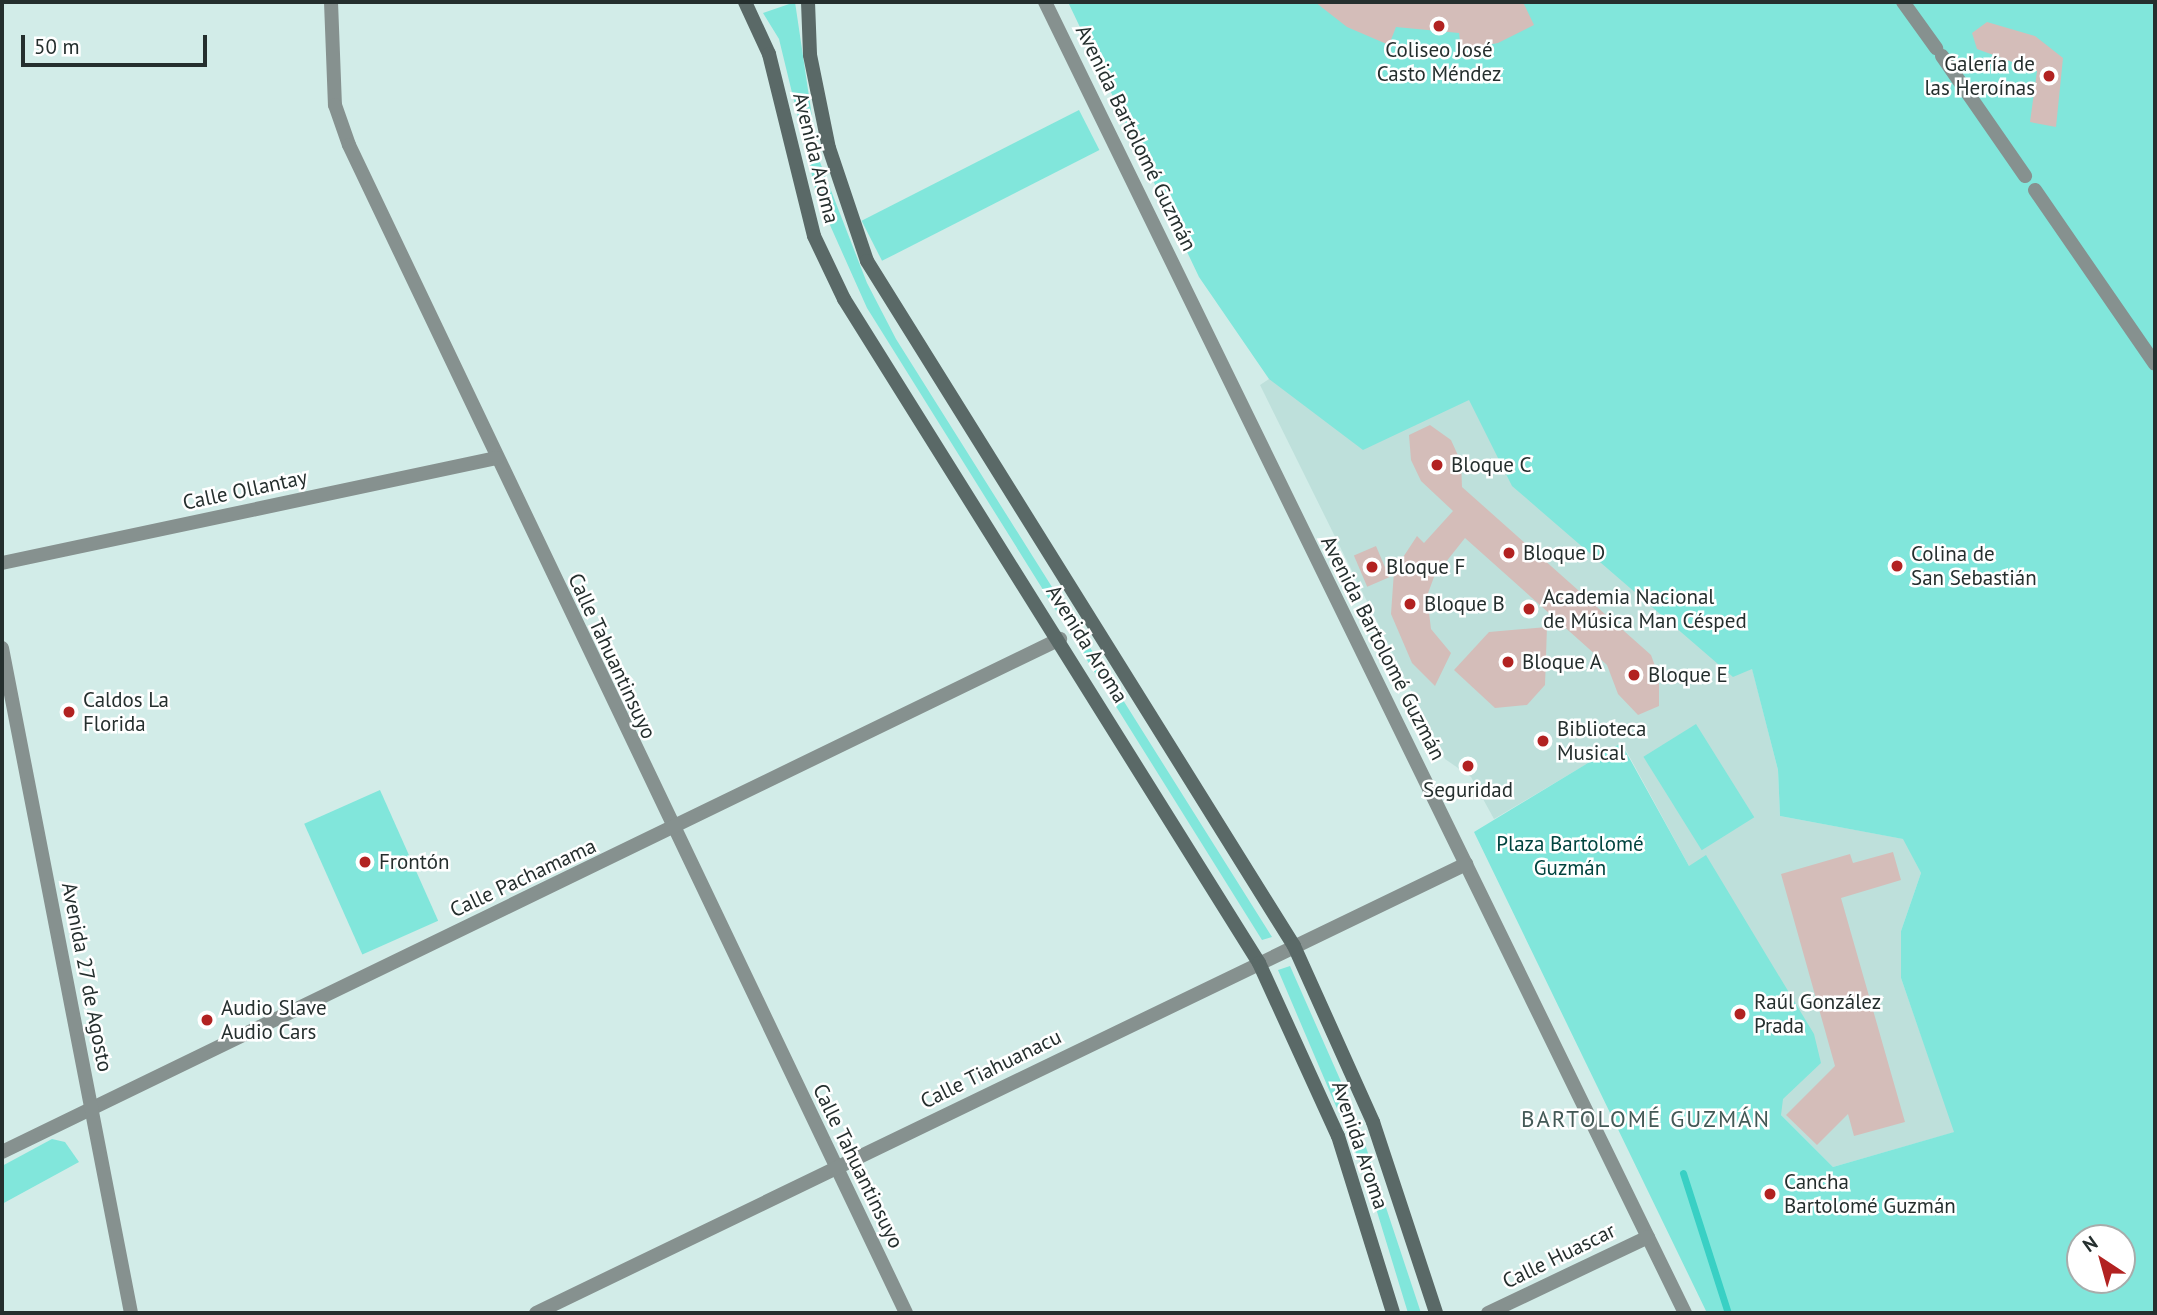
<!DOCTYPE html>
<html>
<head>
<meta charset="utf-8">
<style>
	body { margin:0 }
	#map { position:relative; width:2157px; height:1315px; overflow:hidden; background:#d2ece8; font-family:"PT Sans",sans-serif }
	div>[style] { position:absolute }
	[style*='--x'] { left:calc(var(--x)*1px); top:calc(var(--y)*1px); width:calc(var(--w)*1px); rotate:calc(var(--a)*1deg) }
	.built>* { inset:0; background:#bee0db }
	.green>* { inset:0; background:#81e6db; transform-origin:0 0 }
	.stream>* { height:7px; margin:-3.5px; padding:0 3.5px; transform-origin:3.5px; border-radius:3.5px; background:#39d0c4 }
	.building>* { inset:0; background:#d4bdb9; transform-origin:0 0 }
	.pedestrian>* { height:14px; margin:-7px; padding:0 7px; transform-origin:7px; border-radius:7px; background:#86918f }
	.minor>* { height:14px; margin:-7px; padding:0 7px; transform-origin:7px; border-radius:7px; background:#86918f }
	.tertiary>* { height:14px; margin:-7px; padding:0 7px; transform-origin:7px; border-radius:7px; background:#86918f }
	.secondary>* { height:14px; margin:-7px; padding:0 7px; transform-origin:7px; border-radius:7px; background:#5a6967 }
	.dots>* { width:19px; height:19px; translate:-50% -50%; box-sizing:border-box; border:4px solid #fff; border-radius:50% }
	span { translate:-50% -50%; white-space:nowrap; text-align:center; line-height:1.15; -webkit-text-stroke:5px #fff; paint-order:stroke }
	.poi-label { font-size:21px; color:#252f2e }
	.right { translate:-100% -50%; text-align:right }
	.left { translate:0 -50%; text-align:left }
	.street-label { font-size:21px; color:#252f2e }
	.park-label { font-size:21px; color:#00443f }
	.neighbourhood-label { font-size:23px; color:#435956; letter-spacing:2px }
	.frame { position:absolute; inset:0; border:4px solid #252f2e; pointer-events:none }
	.north { position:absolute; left:2066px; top:1224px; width:70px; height:70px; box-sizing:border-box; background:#fff; border:2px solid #a8acab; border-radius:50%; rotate:324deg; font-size:19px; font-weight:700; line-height:28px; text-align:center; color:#252f2e }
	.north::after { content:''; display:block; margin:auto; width:24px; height:32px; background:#b22221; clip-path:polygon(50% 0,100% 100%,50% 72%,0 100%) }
	.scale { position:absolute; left:21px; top:35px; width:186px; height:32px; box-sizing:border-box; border:4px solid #252f2e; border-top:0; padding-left:9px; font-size:21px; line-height:24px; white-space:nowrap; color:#252f2e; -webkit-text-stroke:5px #fff; paint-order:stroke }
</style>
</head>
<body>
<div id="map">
	<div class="built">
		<div style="clip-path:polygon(1460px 363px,1752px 668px,1778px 770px,1780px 816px,1904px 839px,1921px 873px,1901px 931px,1901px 978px,1955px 1132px,1833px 1167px,1781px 1115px,1689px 866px,1622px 743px,1494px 819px,1471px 777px,1445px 759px,1260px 385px,1269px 379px)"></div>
	</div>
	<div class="green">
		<div style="clip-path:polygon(795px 2px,818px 157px,867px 283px,896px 339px,1272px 937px,1262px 940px,867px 308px,817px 196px,779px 39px,763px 13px)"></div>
		<div style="clip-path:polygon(evenodd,1068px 2px,2155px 2px,2155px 1313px,1707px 1313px,1474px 832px,1621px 743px,1689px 866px,1706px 855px,1814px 1034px,1821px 1063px,1783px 1099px,1781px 1115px,1833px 1167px,1954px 1132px,1901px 978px,1901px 931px,1921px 873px,1903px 839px,1780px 816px,1778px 770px,1752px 669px,1733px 677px,1512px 486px,1469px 400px,1363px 450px,1269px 379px,1199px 277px,1068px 2px,2080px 1238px,2122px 1238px,2122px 1280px,2080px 1280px,2080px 1238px)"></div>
		<div style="left:1079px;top:110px;width:45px;height:244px;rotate:63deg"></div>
		<div style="left:1696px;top:724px;width:110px;height:62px;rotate:58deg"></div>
		<div style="left:380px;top:790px;width:143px;height:83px;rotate:66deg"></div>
		<div style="clip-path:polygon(1290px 966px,1354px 1111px,1421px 1313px,1408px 1313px,1367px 1179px,1278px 970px)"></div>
		<div style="clip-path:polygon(52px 1139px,65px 1142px,79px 1162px,2px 1204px,2px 1166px)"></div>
	</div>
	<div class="stream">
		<div style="--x:1683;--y:1173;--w:147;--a:72.2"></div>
	</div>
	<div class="building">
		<div style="clip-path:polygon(1315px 2px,1523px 2px,1534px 25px,1498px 43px,1461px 50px,1459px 33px,1396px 27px,1389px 45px,1347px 27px)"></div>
		<div style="clip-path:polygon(1987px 22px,2035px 36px,2063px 58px,2056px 127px,2030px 122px,2037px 71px,1977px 49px,1972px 33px)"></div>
		<div style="clip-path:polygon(1430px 425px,1451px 440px,1461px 462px,1462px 487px,1651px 655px,1659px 677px,1659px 706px,1638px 715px,1618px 694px,1607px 665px,1465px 538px,1434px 577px,1427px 596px,1431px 629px,1451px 653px,1435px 686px,1412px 663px,1391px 614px,1394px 571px,1417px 536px,1424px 543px,1453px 511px,1421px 481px,1411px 460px,1409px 435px)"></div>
		<div style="left:1376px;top:546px;width:34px;height:24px;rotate:67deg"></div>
		<div style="clip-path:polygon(1547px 627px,1545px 685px,1527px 705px,1495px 708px,1454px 670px,1489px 632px)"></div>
		<div style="clip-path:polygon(1893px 852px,1901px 880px,1841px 898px,1905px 1122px,1854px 1136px,1848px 1114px,1817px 1145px,1786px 1115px,1835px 1066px,1781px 874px,1850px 854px,1853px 863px)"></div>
	</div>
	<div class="pedestrian">
		<div style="--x:1903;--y:2;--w:57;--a:54.3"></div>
		<div style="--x:1942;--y:56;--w:146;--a:55.3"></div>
		<div style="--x:2035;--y:190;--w:211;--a:55.4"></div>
	</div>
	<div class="minor">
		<div style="--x:331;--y:2;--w:103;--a:87.8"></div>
		<div style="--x:335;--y:105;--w:42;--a:70.7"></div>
		<div style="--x:349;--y:145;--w:1294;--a:64.5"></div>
		<div style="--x:1045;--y:2;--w:1459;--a:63.98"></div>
		<div style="--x:2;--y:563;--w:506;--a:-11.98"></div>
		<div style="--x:2;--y:1152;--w:1176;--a:-25.87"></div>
		<div style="--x:536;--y:1313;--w:1033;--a:-25.77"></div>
		<div style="--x:1488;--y:1313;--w:177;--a:-25.4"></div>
	</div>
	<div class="tertiary">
		<div style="--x:2;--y:648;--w:677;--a:79.02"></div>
	</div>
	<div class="secondary">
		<div style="--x:745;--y:2;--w:57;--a:65.2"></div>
		<div style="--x:769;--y:54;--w:187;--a:76.1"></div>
		<div style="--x:814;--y:236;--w:70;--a:64.5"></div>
		<div style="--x:844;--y:299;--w:783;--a:57.99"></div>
		<div style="--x:1259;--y:963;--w:190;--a:65.5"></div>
		<div style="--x:1338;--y:1136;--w:185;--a:72.7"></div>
		<div style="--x:808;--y:2;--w:53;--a:87.8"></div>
		<div style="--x:810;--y:55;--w:95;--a:78.5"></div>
		<div style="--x:829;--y:148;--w:119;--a:71.4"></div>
		<div style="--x:867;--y:261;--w:807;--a:58.06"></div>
		<div style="--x:1294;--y:946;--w:193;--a:65.8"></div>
		<div style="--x:1373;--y:1122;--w:201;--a:71.7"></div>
	</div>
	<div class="dots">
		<div style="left:1439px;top:26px;background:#b22221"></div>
		<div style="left:2049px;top:76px;background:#b22221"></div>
		<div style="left:1437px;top:465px;background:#b22221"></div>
		<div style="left:1509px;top:553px;background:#b22221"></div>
		<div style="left:1897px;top:566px;background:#b22221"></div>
		<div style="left:1372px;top:567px;background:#b22221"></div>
		<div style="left:1410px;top:604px;background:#b22221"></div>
		<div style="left:1529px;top:609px;background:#b22221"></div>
		<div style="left:1508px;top:662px;background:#b22221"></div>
		<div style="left:1634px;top:675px;background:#b22221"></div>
		<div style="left:69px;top:712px;background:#b22221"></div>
		<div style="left:1543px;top:741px;background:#b22221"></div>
		<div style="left:1468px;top:766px;background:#b22221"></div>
		<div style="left:365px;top:862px;background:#b22221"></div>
		<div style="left:1740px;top:1014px;background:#b22221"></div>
		<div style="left:207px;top:1020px;background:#b22221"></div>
		<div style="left:1770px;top:1194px;background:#b22221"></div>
	</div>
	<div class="poi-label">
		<span style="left:1439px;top:62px">Coliseo José<br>Casto Méndez</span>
		<span class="right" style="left:2035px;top:76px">Galería de<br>las Heroínas</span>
		<span class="left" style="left:1451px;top:465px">Bloque C</span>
		<span class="left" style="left:1523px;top:553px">Bloque D</span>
		<span class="left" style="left:1911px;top:566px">Colina de<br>San Sebastián</span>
		<span class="left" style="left:1386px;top:567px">Bloque F</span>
		<span class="left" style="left:1543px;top:609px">Academia Nacional<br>de Música Man Césped</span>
		<span class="left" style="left:1424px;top:604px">Bloque B</span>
		<span class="left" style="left:1522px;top:662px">Bloque A</span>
		<span class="left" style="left:1648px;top:675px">Bloque E</span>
		<span class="left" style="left:83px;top:712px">Caldos La<br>Florida</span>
		<span class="left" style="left:1557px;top:741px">Biblioteca<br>Musical</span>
		<span style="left:1468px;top:790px">Seguridad</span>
		<span class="left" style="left:379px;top:862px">Frontón</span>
		<span class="left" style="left:1754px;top:1014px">Raúl González<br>Prada</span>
		<span class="left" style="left:221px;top:1020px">Audio Slave<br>Audio Cars</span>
		<span class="left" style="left:1784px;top:1194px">Cancha<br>Bartolomé Guzmán</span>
	</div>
	<div class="street-label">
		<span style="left:1136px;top:138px;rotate:64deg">Avenida Bartolomé Guzmán</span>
		<span style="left:816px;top:158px;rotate:76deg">Avenida Aroma</span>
		<span style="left:245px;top:490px;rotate:-12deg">Calle Ollantay</span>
		<span style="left:1087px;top:644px;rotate:58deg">Avenida Aroma</span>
		<span style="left:1383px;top:648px;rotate:63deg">Avenida Bartolomé Guzmán</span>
		<span style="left:612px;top:656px;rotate:65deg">Calle Tahuantinsuyo</span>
		<span style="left:523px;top:878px;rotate:-25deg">Calle Pachamama</span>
		<span style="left:87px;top:977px;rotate:79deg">Avenida 27 de Agosto</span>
		<span style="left:991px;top:1069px;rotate:-26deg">Calle Tiahuanacu</span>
		<span style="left:1360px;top:1145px;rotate:71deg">Avenida Aroma</span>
		<span style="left:858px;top:1166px;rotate:64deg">Calle Tahuantinsuyo</span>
		<span style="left:1559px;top:1256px;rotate:-26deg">Calle Huascar</span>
	</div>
	<div class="park-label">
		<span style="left:1570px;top:856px">Plaza Bartolomé<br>Guzmán</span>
	</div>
	<div class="neighbourhood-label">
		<span style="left:1646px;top:1119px">BARTOLOMÉ GUZMÁN</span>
	</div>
	<div class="frame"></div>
	<div class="north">N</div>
	<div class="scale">50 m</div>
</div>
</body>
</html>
